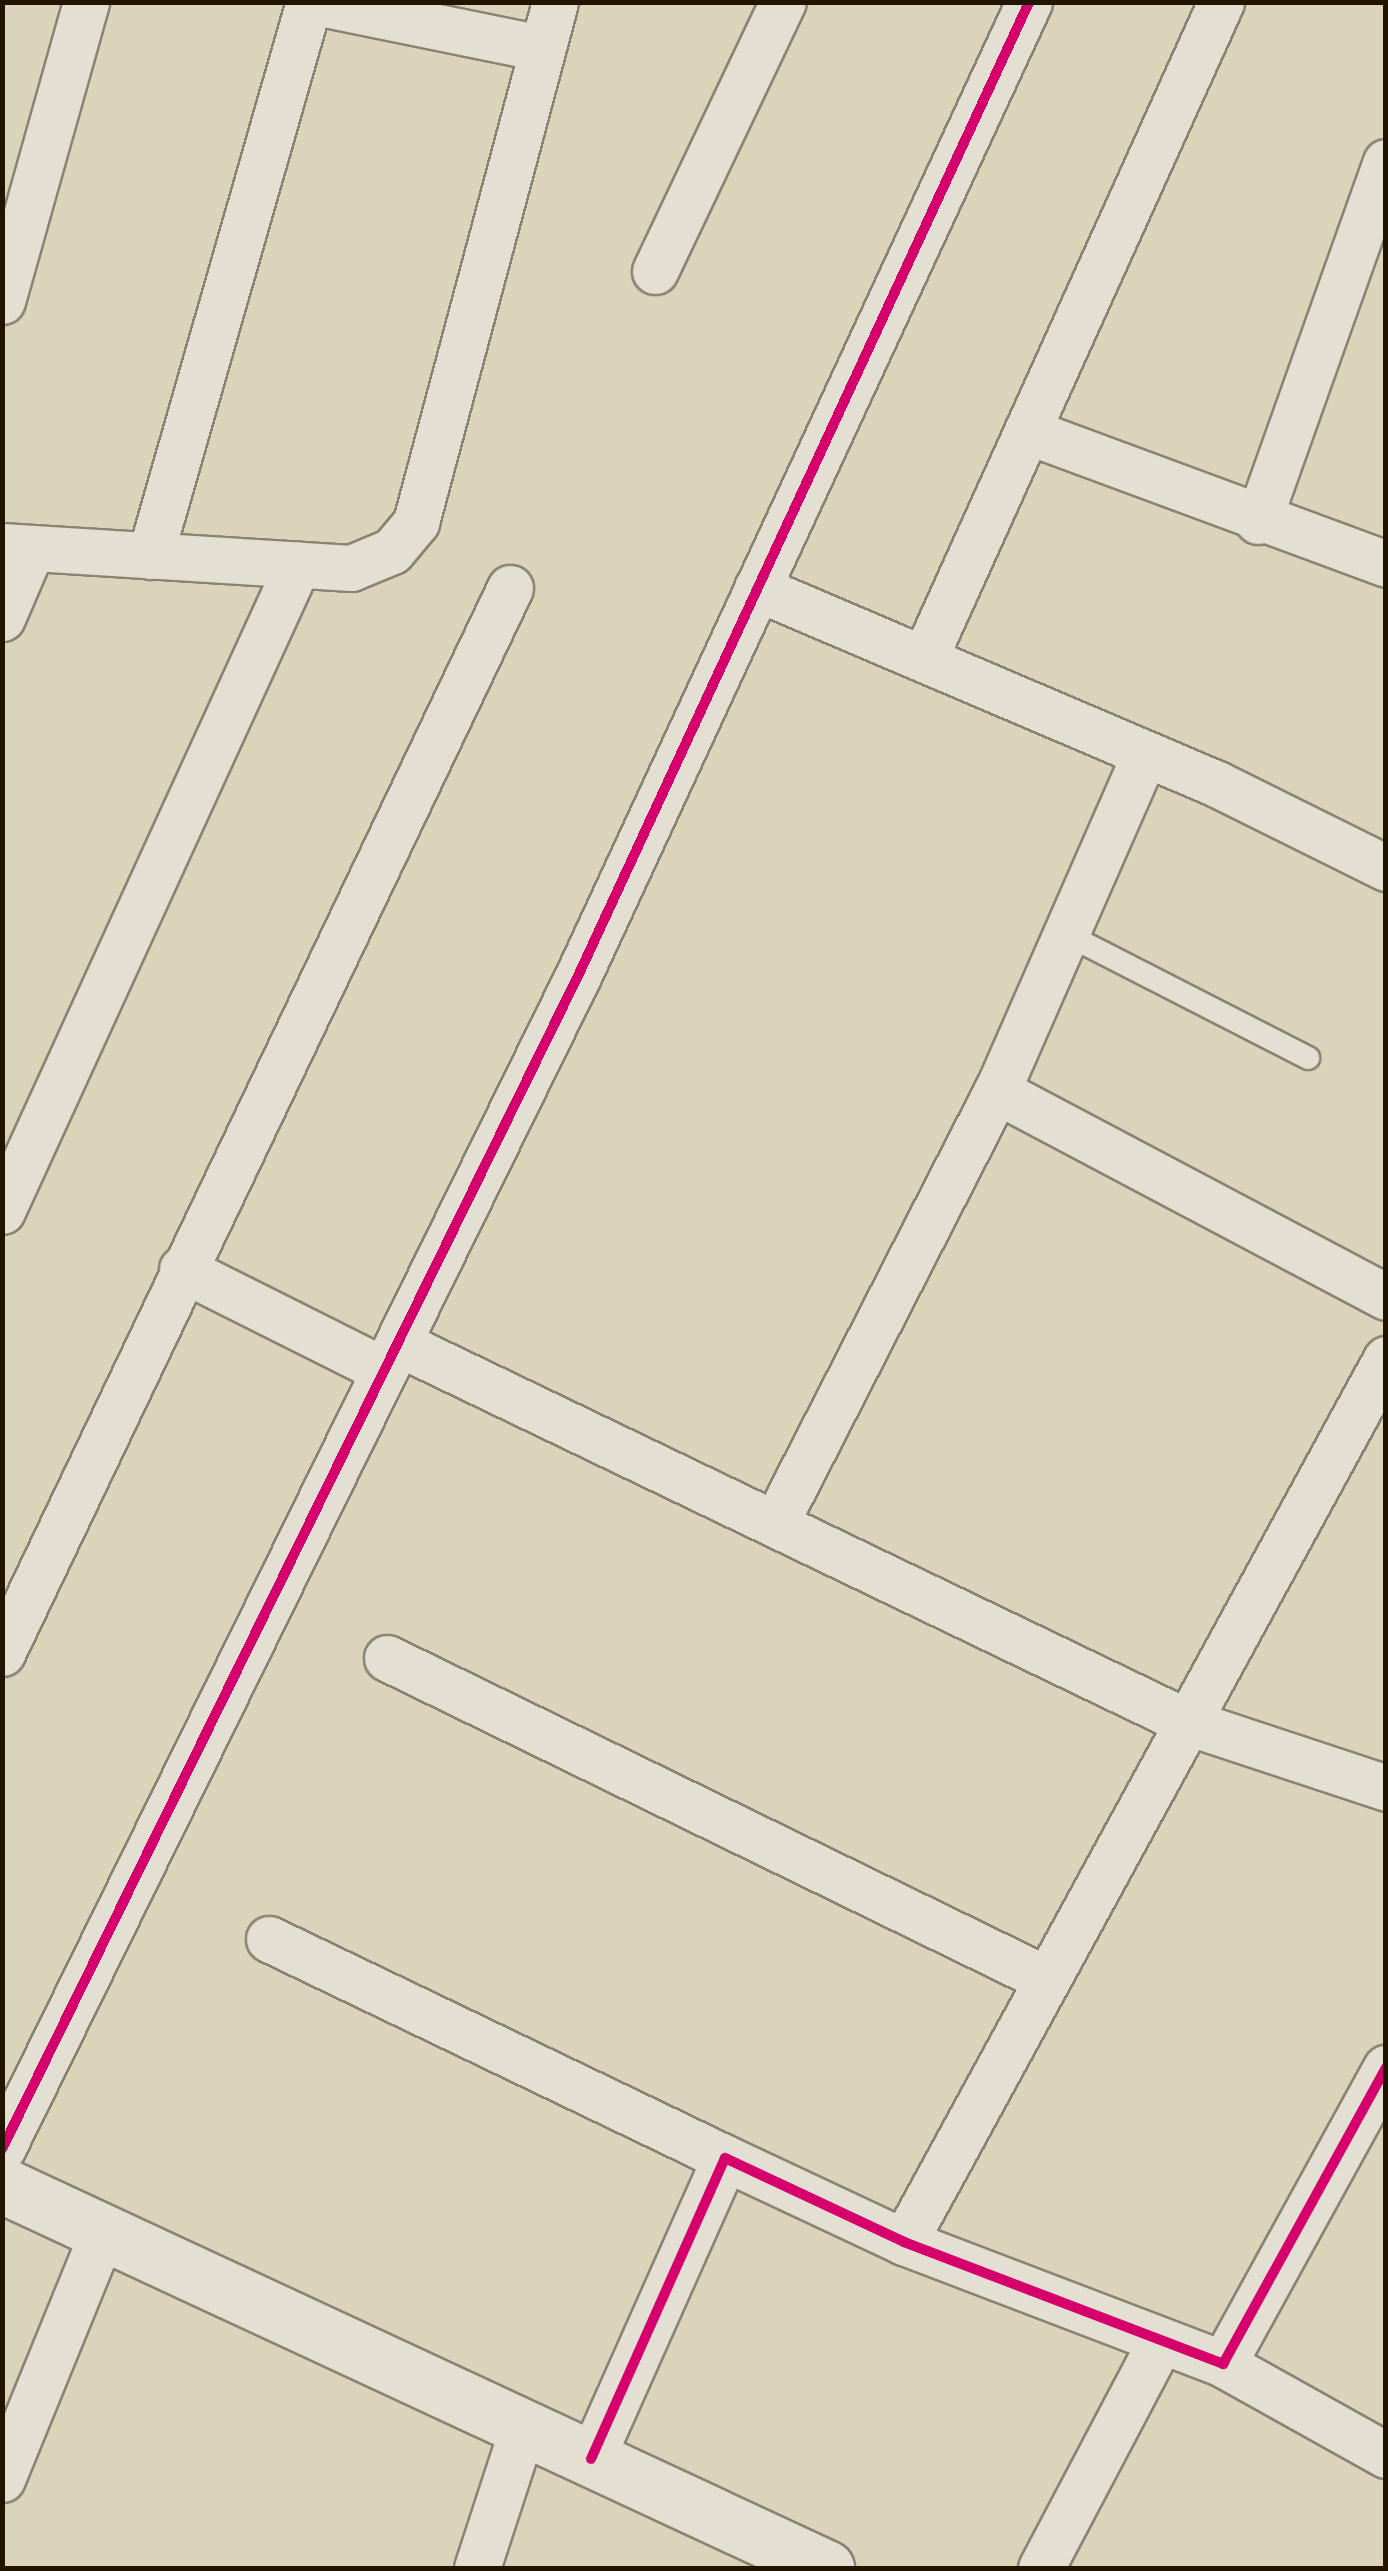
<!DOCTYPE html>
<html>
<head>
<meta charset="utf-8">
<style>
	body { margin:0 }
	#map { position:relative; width:1388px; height:2571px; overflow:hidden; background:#dbd3ba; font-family:Vollkorn,serif }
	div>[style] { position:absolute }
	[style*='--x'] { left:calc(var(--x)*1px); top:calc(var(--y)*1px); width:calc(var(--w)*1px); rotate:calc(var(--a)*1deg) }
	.roads { filter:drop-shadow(2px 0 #8a8372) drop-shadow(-2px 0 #8a8372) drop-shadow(0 2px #8a8372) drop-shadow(0 -2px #8a8372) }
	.lane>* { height:22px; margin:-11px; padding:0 11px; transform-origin:11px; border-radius:11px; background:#e3dfd2 }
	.street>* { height:45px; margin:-22.5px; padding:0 22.5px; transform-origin:22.5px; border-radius:22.5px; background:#e3dfd2 }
	.secondary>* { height:55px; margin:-27.5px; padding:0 27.5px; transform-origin:27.5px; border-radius:27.5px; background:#e3dfd2 }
	.cycleway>* { height:10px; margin:-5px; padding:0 5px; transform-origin:5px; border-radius:5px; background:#d6006c }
	span { translate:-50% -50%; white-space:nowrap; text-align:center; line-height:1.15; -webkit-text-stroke:10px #f1e8c9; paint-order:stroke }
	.frame { position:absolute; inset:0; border:5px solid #231400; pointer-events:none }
</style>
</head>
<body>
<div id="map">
	<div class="roads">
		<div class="lane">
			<div style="--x:1066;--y:934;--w:272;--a:27.1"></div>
		</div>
		<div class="street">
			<div style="--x:315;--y:2;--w:232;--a:11.5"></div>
			<div style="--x:655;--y:271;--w:298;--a:-64.6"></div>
			<div style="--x:2;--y:301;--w:311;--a:-74.3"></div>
			<div style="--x:1027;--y:431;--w:383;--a:20.3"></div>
			<div style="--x:1258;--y:521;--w:381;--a:-70.4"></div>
			<div style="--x:2;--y:546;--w:350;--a:3.6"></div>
			<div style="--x:351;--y:568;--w:44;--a:-22.5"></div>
			<div style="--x:392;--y:551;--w:38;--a:-50"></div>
			<div style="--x:416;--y:522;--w:538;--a:-75.03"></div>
			<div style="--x:150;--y:556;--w:576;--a:-73.99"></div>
			<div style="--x:757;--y:588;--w:500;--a:23.08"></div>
			<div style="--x:1217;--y:784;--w:189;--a:26.4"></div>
			<div style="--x:2;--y:618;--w:76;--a:-66.8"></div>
			<div style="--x:924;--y:659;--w:721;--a:-65.67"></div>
			<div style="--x:1145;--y:754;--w:368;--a:113.7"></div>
			<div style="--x:997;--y:1091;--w:440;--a:27.9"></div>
			<div style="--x:2;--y:1211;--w:711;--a:-65.42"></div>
			<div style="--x:182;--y:1269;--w:226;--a:26.6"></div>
			<div style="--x:398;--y:1343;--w:875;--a:25.66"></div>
			<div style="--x:1187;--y:1722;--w:210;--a:18.3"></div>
			<div style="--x:775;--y:1524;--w:487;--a:-62.9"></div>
			<div style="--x:2;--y:1653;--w:1180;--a:-64.5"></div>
			<div style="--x:387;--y:1658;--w:733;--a:25.97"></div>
			<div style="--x:269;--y:1939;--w:506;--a:25.65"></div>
			<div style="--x:2;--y:2149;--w:1307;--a:-63.85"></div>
			<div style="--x:578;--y:976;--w:1073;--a:-65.15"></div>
			<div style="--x:904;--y:2242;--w:1006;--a:-61.37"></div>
			<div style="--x:1223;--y:2364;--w:187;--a:29.2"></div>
			<div style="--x:591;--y:2459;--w:329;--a:-66"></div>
			<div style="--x:725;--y:2158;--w:198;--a:25.1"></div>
			<div style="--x:904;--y:2242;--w:342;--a:20.9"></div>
			<div style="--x:1223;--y:2364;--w:338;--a:-61.2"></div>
			<div style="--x:2;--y:2479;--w:268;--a:-67.8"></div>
			<div style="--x:477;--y:2568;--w:148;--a:-71.9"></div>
			<div style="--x:1041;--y:2568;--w:255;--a:-62.2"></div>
		</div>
		<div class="secondary">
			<div style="--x:2;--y:2185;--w:909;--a:24.93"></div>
		</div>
	</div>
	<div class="cycleway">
		<div style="--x:2;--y:2149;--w:1307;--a:-63.85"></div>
		<div style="--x:578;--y:976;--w:1073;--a:-65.15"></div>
		<div style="--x:591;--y:2459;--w:329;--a:-66"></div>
		<div style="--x:725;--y:2158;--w:198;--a:25.1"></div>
		<div style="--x:904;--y:2242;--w:342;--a:20.9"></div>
		<div style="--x:1223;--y:2364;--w:338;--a:-61.2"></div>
	</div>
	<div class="frame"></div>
</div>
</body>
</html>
